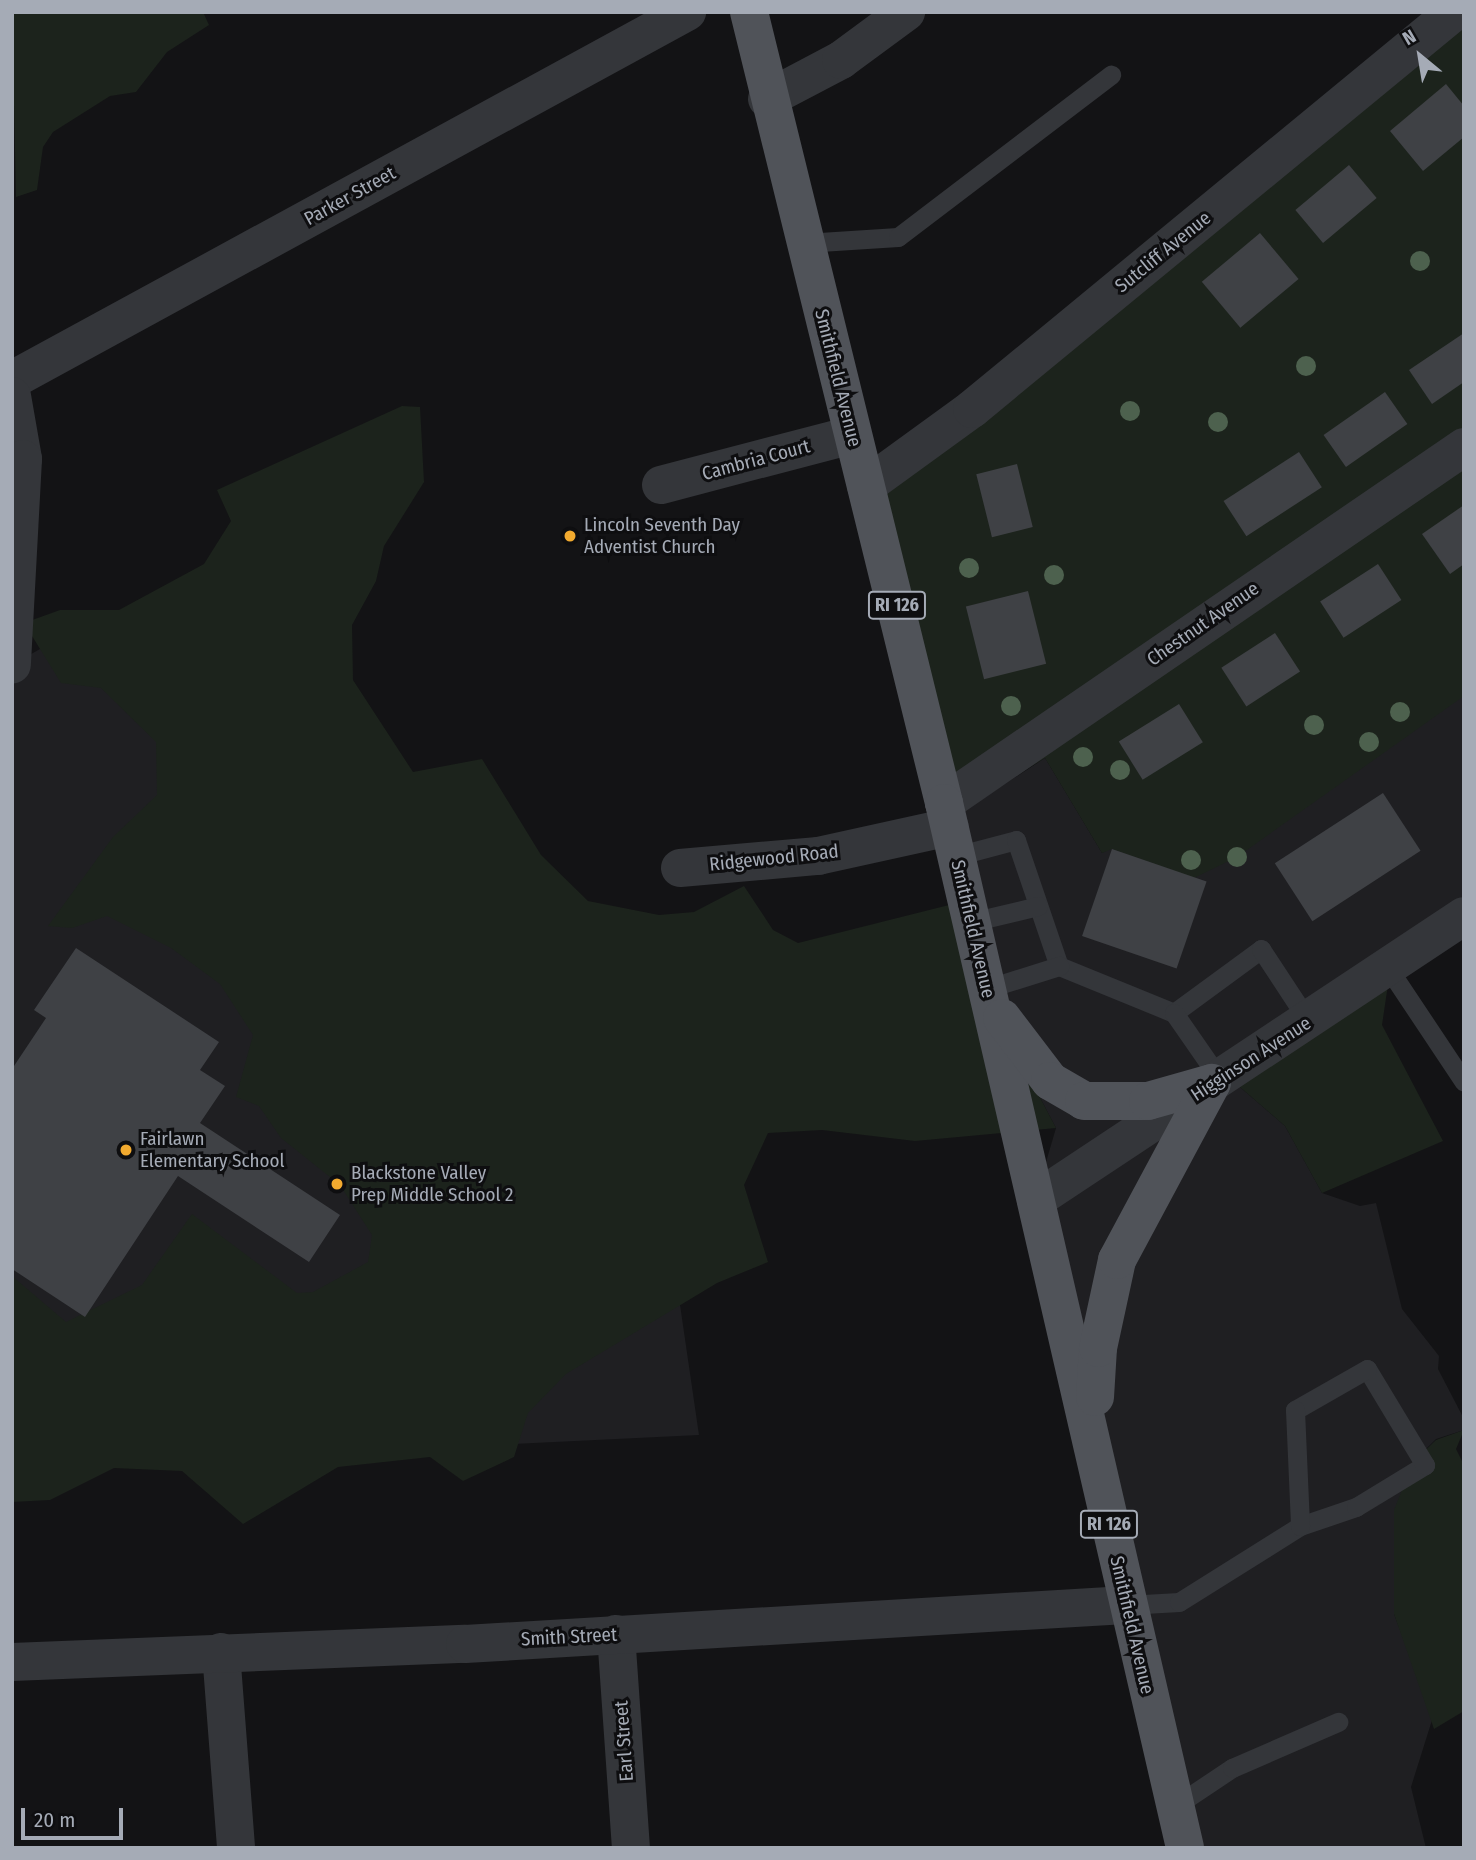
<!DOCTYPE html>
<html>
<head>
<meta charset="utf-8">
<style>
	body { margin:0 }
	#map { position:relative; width:1476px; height:1860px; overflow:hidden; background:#131315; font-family:"Fira Sans Condensed",sans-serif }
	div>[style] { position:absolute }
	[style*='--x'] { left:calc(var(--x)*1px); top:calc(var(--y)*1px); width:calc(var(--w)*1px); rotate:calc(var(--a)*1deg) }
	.built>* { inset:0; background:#1f1f22 }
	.green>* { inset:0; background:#1c231c }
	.building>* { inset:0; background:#3f4145; transform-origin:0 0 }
	.service>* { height:19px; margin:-9.5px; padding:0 9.5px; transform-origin:9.5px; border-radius:9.5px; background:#34363a }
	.minor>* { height:38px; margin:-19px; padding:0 19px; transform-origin:19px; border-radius:19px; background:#34363a }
	.tertiary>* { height:38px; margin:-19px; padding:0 19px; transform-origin:19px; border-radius:19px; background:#34363a }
	.primary>* { height:38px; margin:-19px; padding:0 19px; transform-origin:19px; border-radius:19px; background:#505359 }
	.trees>* { width:20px; height:20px; margin:-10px; border-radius:50%; background:#4d614e }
	.dots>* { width:19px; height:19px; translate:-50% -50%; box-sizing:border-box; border:4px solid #0e0e10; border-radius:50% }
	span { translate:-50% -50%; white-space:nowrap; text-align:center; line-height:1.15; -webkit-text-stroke:6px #0e0e10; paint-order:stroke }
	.shield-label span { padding:2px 5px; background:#0e0e10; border:2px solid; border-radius:5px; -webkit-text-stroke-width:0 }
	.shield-label { font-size:18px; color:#a5abb6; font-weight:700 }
	.street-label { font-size:19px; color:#a5abb6 }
	.poi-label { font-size:19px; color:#a5abb6 }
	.left { translate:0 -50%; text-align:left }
	.frame { position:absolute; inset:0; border:14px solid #a5abb6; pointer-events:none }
	.north { position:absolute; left:1385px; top:21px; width:70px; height:70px; -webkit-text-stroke:5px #0e0e10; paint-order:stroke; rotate:330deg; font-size:19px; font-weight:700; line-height:28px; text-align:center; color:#a5abb6 }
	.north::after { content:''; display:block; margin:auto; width:24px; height:32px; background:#a5abb6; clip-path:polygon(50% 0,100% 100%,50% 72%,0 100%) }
	.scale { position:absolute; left:21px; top:1808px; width:102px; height:32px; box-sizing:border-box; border:4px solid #a5abb6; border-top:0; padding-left:9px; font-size:21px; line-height:24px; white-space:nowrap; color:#a5abb6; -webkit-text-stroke:5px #0e0e10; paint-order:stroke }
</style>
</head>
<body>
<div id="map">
	<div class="built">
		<div style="clip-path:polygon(103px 613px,626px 934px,699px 1435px,12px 1468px,12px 665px)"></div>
		<div style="clip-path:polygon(1464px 654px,1464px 911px,1233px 1081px,1285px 1126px,1322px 1193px,1360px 1206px,1376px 1203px,1402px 1309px,1439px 1356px,1438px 1369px,1464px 1419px,1464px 1430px,1436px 1439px,1413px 1462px,1394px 1614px,1433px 1717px,1411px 1787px,1426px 1848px,1186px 1848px,1036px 1196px,1056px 1128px,995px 1012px,950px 820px,1045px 758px,1102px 853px)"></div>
	</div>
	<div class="green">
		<div style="clip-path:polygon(12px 12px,203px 12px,209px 25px,167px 52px,136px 92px,110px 96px,53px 132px,43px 147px,37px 190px,16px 197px)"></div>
		<div style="clip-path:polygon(1464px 12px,1464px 696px,1237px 857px,1194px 878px,1112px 849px,1102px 853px,1045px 758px,947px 818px,866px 486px)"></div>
		<div style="clip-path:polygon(402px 406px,420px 407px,424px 482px,384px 546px,376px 581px,352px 625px,353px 680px,413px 772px,482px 759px,541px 855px,588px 901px,659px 915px,694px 912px,744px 886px,773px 930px,798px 943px,961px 902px,995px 1012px,1056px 1128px,915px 1141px,822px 1130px,768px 1133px,744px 1185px,768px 1262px,717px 1283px,566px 1374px,528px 1413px,514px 1457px,463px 1481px,430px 1457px,338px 1467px,243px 1524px,182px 1471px,114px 1468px,50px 1500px,12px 1502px,12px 1276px,66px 1322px,142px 1285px,192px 1214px,297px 1293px,313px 1292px,368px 1262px,372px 1235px,340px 1185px,281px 1138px,259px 1106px,236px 1097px,253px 1035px,220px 984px,171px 948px,107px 916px,72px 928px,48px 926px,113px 837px,157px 795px,156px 742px,101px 688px,61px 683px,24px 623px,60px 610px,119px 610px,204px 564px,231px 521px,217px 490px)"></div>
		<div style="clip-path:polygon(1390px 971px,1382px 1025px,1443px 1141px,1322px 1193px,1285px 1126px,1233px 1081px)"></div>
		<div style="clip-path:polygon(1464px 1430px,1456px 1449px,1464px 1465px,1464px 1711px,1434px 1729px,1394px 1614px,1394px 1510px,1413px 1462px,1436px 1440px)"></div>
	</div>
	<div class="building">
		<div style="clip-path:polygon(1446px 84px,1464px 106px,1464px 137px,1423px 171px,1390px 131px)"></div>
		<div style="left:1349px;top:165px;width:43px;height:70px;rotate:50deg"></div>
		<div style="left:1260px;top:233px;width:60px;height:76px;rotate:50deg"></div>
		<div style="clip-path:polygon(1464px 333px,1464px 382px,1432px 404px,1409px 370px)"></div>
		<div style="left:1385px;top:392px;width:39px;height:75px;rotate:55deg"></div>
		<div style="left:1299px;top:452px;width:42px;height:90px;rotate:57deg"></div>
		<div style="left:1017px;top:464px;width:65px;height:42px;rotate:76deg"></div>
		<div style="clip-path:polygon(1464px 505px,1464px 564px,1450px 574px,1422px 534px)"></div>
		<div style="left:1378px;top:564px;width:43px;height:69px;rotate:57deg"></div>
		<div style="left:1028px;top:591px;width:75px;height:64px;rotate:76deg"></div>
		<div style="left:1275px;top:633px;width:46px;height:64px;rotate:57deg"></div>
		<div style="left:1179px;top:704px;width:45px;height:71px;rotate:58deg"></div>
		<div style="left:1383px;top:793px;width:69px;height:129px;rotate:57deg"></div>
		<div style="left:1112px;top:849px;width:100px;height:92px;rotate:19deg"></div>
		<div style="clip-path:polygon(76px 948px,219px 1042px,200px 1070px,225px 1086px,200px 1123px,340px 1215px,309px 1262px,178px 1176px,85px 1317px,12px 1269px,12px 1069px,46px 1018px,34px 1010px)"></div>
	</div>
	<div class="service">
		<div style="--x:804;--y:243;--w:94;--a:-3.7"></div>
		<div style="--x:898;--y:237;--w:268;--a:-37.3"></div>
		<div style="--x:956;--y:856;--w:62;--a:-14.9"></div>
		<div style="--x:1016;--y:840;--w:133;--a:71.2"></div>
		<div style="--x:1059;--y:966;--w:124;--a:22.2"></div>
		<div style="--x:1174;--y:1013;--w:108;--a:-36.3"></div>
		<div style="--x:1261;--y:949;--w:87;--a:56.7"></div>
		<div style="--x:971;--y:922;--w:69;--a:-13.4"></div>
		<div style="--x:1390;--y:971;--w:133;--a:56.3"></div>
		<div style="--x:986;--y:989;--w:77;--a:-17.5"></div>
		<div style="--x:1174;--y:1013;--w:79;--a:55.3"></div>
		<div style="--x:1126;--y:1605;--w:53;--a:-3.2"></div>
		<div style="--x:1179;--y:1602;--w:143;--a:-32.1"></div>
		<div style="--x:1300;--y:1526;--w:59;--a:-18.7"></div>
		<div style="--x:1356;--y:1507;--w:81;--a:-31.3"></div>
		<div style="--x:1425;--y:1465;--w:112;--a:-121.1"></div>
		<div style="--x:1367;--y:1369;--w:83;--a:150.3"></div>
		<div style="--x:1295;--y:1410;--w:116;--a:87.5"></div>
		<div style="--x:1175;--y:1806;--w:69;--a:-33.7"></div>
		<div style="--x:1232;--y:1768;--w:116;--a:-23.5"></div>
	</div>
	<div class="minor">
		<div style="--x:767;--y:99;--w:84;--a:-27.8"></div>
		<div style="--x:841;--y:60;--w:81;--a:-36.4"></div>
		<div style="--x:12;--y:380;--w:769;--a:-28.6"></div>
		<div style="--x:12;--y:396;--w:64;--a:80.1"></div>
		<div style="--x:23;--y:459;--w:206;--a:93.1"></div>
		<div style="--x:661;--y:485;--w:197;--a:-14.7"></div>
		<div style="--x:866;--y:486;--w:131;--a:-36"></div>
		<div style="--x:972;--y:409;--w:624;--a:-39.48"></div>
		<div style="--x:944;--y:803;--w:630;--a:-34.4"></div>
		<div style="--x:680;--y:868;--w:139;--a:-5"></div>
		<div style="--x:818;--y:856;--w:135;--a:-12.4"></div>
		<div style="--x:616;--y:1634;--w:215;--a:86"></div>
		<div style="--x:221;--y:1652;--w:197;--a:85.6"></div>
		<div style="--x:12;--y:1662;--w:453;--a:-2.3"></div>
		<div style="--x:465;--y:1644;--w:662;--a:-3.38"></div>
	</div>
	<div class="tertiary">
		<div style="--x:1037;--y:1199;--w:512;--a:-33.53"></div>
	</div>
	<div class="primary">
		<div style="--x:749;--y:12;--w:815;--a:76.15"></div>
		<div style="--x:944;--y:803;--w:1072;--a:77.01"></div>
		<div style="--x:1002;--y:1018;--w:79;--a:52.7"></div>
		<div style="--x:1050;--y:1081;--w:39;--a:30"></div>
		<div style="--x:1084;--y:1101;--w:64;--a:0"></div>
		<div style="--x:1148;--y:1101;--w:66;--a:-15.7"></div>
		<div style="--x:1095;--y:1397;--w:49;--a:-86.5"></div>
		<div style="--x:1098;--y:1348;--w:90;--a:-77.8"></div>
		<div style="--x:1117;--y:1260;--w:201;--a:-61.8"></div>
	</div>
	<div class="trees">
		<div style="left:1420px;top:261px"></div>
		<div style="left:1306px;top:366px"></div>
		<div style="left:1130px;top:411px"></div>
		<div style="left:1218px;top:422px"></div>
		<div style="left:969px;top:568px"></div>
		<div style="left:1054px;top:575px"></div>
		<div style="left:1011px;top:706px"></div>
		<div style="left:1400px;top:712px"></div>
		<div style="left:1314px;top:725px"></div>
		<div style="left:1369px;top:742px"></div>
		<div style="left:1083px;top:757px"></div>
		<div style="left:1120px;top:770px"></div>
		<div style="left:1237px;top:857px"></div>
		<div style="left:1191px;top:860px"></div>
	</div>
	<div class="dots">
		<div style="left:570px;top:536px;background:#f2aa2f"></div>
		<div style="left:126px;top:1150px;background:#f2aa2f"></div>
		<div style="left:337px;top:1184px;background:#f2aa2f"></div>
	</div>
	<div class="shield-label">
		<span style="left:897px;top:605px">RI 126</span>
		<span style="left:1109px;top:1524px">RI 126</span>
	</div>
	<div class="street-label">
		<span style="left:350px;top:196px;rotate:-29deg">Parker Street</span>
		<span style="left:1163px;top:252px;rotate:-39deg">Sutcliff Avenue</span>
		<span style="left:838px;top:378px;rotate:76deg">Smithfield Avenue</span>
		<span style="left:756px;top:460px;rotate:-15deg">Cambria Court</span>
		<span style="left:1203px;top:624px;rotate:-35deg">Chestnut Avenue</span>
		<span style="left:774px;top:858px;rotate:-6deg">Ridgewood Road</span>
		<span style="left:973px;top:929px;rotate:77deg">Smithfield Avenue</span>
		<span style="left:1251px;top:1059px;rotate:-33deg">Higginson Avenue</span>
		<span style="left:1132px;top:1625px;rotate:77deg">Smithfield Avenue</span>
		<span style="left:569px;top:1637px;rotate:-3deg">Smith Street</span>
		<span style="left:624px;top:1741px;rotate:-94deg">Earl Street</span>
	</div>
	<div class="poi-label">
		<span class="left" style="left:584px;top:536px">Lincoln Seventh Day<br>Adventist Church</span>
		<span class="left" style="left:140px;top:1150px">Fairlawn<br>Elementary School</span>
		<span class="left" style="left:351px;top:1184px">Blackstone Valley<br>Prep Middle School 2</span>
	</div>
	<div class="frame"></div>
	<div class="north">N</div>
	<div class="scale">20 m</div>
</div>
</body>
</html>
